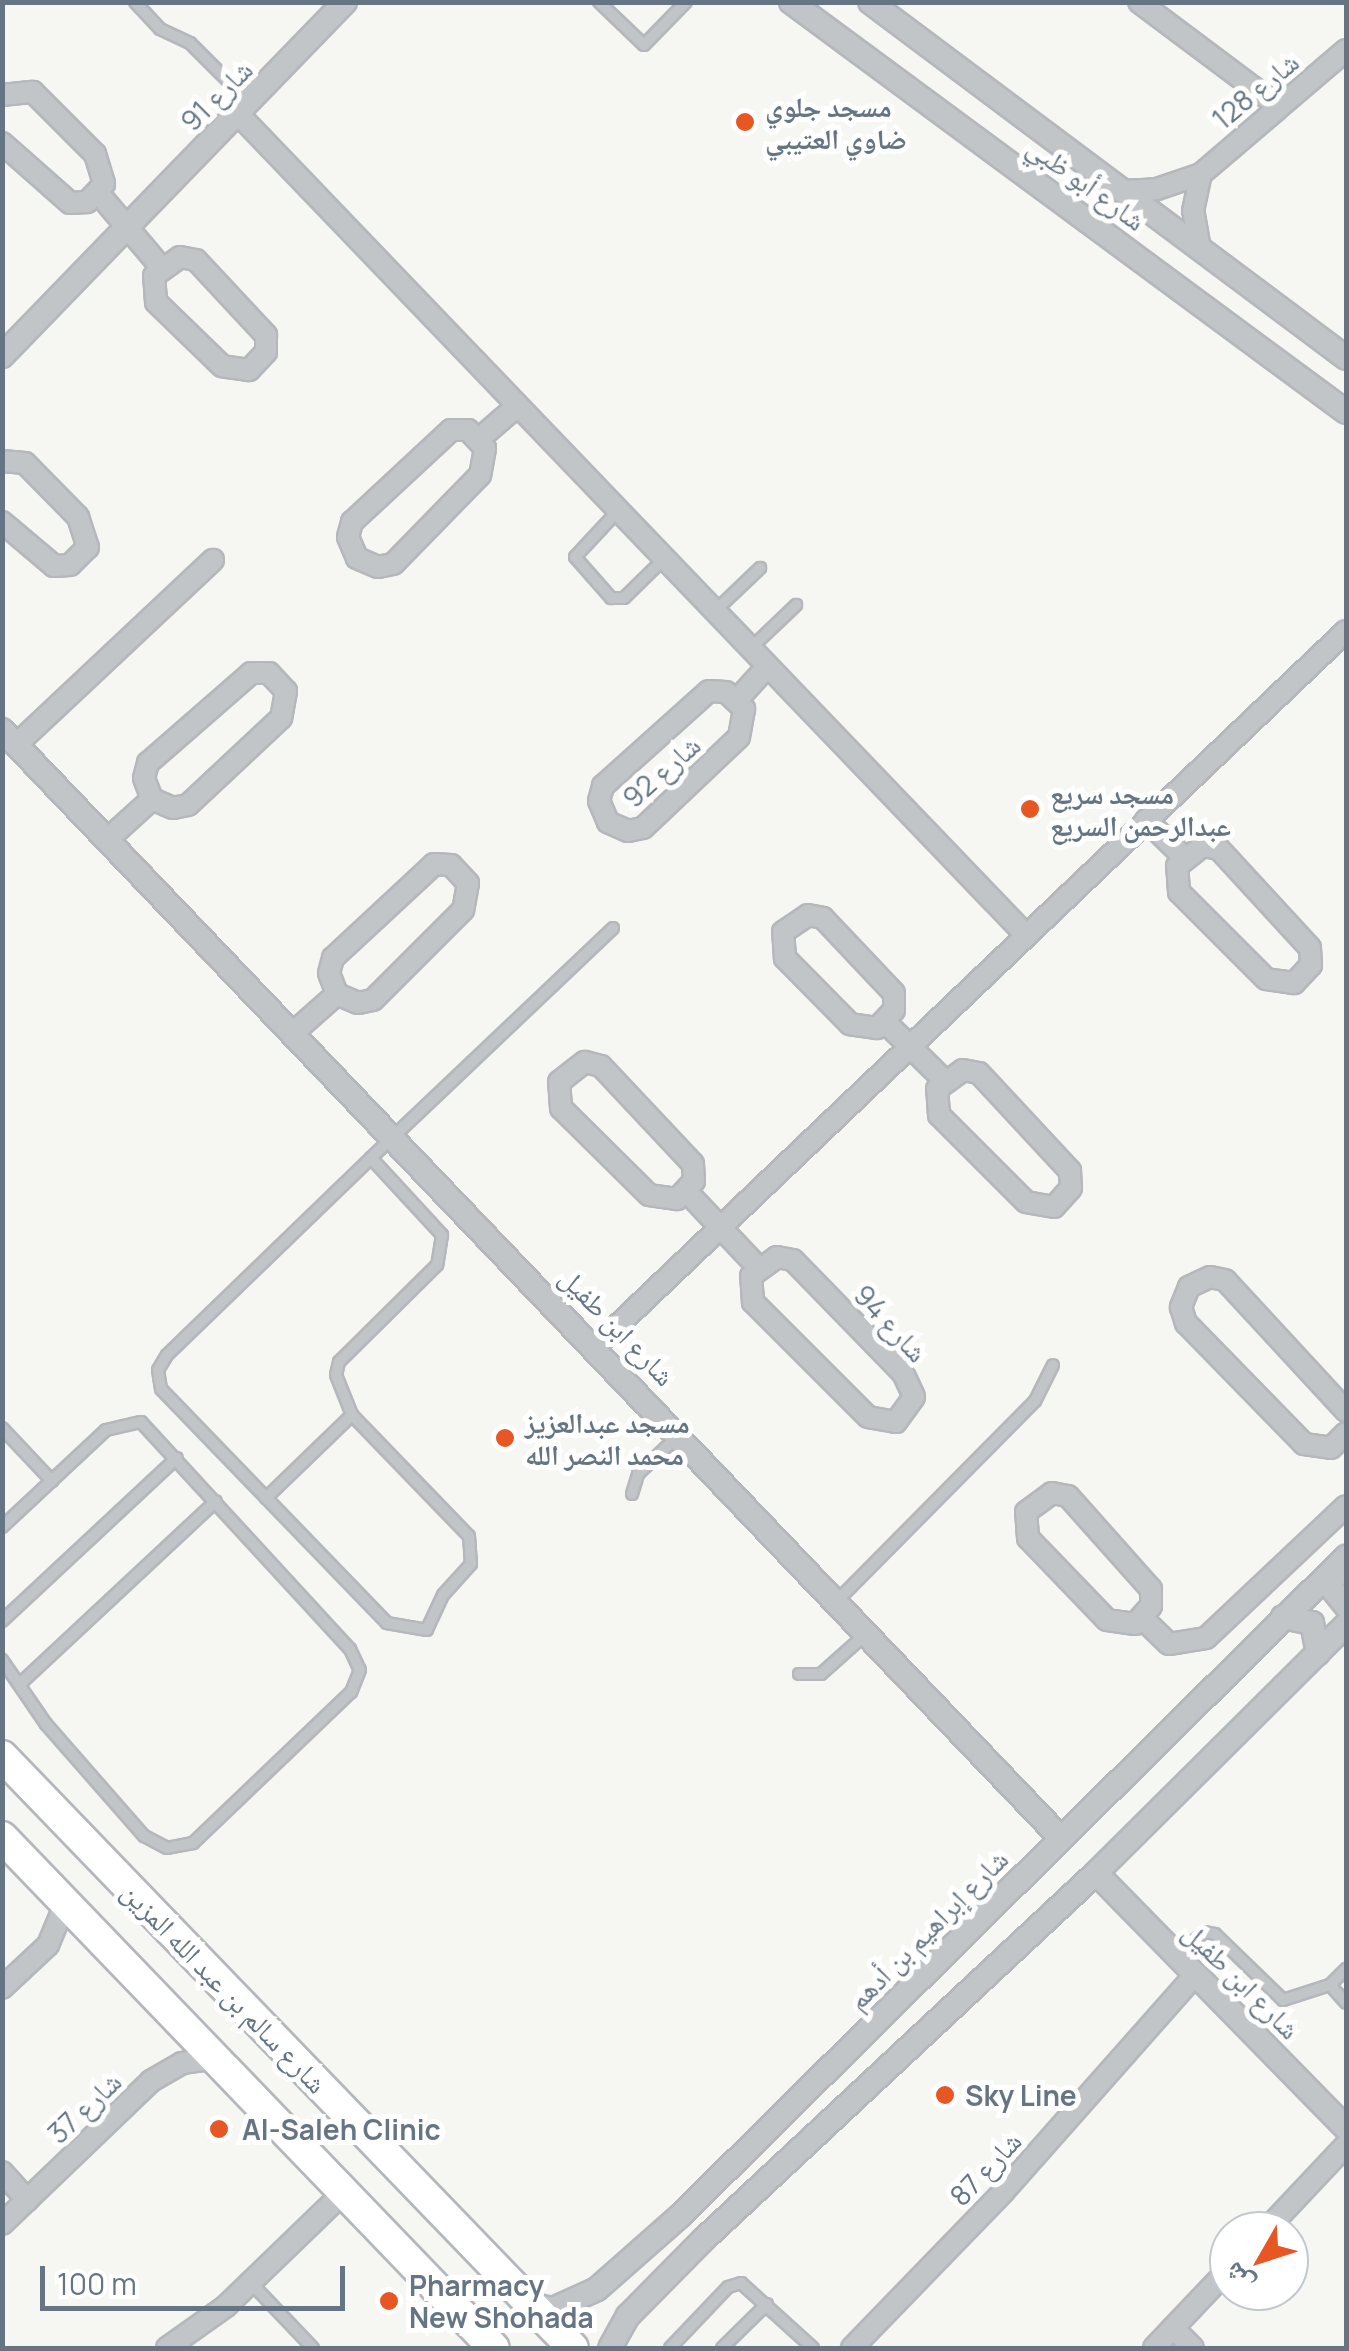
<!DOCTYPE html>
<html>
<head>
<meta charset="utf-8">
<style>
	body { margin:0 }
	#map { position:relative; width:1349px; height:2351px; overflow:hidden; background:#f6f6f3; font-family:Manrope,"Noto Naskh Arabic",sans-serif }
	div>[style] { position:absolute }
	[style*='--x'] { left:calc(var(--x)*1px); top:calc(var(--y)*1px); width:calc(var(--w)*1px); rotate:calc(var(--a)*1deg) }
	.roads { filter:drop-shadow(2px 0 #b4b8bc) drop-shadow(-2px 0 #b4b8bc) drop-shadow(0 2px #b4b8bc) drop-shadow(0 -2px #b4b8bc) }
	.service>* { height:10px; margin:-5px; padding:0 5px; transform-origin:5px; border-radius:5px; background:#c1c5c8 }
	.minor>* { height:20px; margin:-10px; padding:0 10px; transform-origin:10px; border-radius:10px; background:#c1c5c8 }
	.tertiary>* { height:22px; margin:-11px; padding:0 11px; transform-origin:11px; border-radius:11px; background:#c1c5c8 }
	.primary>* { height:30px; margin:-15px; padding:0 15px; transform-origin:15px; border-radius:15px; background:#fff }
	.dots>* { width:28px; height:28px; translate:-50% -50%; box-sizing:border-box; border:5px solid #fff; border-radius:50% }
	span { translate:-50% -50%; white-space:nowrap; text-align:center; line-height:1.15; -webkit-text-stroke:10px #fff; paint-order:stroke }
	.street-label { font-size:28px; color:#657584 }
	.poi-label { font-size:28px; color:#657584; font-weight:700 }
	.left { translate:0 -50%; text-align:left }
	.frame { position:absolute; inset:0; border:5px solid #657584; pointer-events:none }
	.north { position:absolute; left:1209px; top:2211px; width:100px; height:100px; box-sizing:border-box; background:#fff; border:2px solid #c1c8ce; border-radius:50%; rotate:231deg; font-size:28px; font-weight:700; line-height:40px; text-align:center; color:#657584 }
	.north::after { content:''; display:block; margin:auto; width:35px; height:45px; background:#e65723; clip-path:polygon(50% 0,100% 100%,50% 72%,0 100%) }
	.scale { position:absolute; left:40px; top:2266px; width:305px; height:45px; box-sizing:border-box; border:5px solid #657584; border-top:0; padding-left:12px; font-size:30px; line-height:35px; white-space:nowrap; color:#657584; -webkit-text-stroke:8px #fff; paint-order:stroke }
</style>
</head>
<body>
<div id="map">
	<div class="roads">
		<div class="service">
			<div style="--x:135;--y:2;--w:37;--a:47"></div>
			<div style="--x:160;--y:29;--w:33;--a:25"></div>
			<div style="--x:190;--y:43;--w:81;--a:45"></div>
			<div style="--x:599;--y:2;--w:62;--a:43.7"></div>
			<div style="--x:644;--y:45;--w:60;--a:-45.7"></div>
			<div style="--x:616;--y:513;--w:60;--a:133"></div>
			<div style="--x:575;--y:557;--w:55;--a:48.7"></div>
			<div style="--x:611;--y:598;--w:13;--a:0"></div>
			<div style="--x:624;--y:598;--w:54;--a:-44.3"></div>
			<div style="--x:714;--y:612;--w:64;--a:-43.7"></div>
			<div style="--x:750;--y:649;--w:64;--a:-43.7"></div>
			<div style="--x:371;--y:1158;--w:105;--a:47.3"></div>
			<div style="--x:442;--y:1235;--w:30;--a:99"></div>
			<div style="--x:437;--y:1265;--w:138;--a:135.3"></div>
			<div style="--x:339;--y:1362;--w:13;--a:103"></div>
			<div style="--x:336;--y:1375;--w:43;--a:68.2"></div>
			<div style="--x:352;--y:1415;--w:168;--a:46"></div>
			<div style="--x:469;--y:1536;--w:28;--a:86"></div>
			<div style="--x:471;--y:1564;--w:42;--a:132.1"></div>
			<div style="--x:443;--y:1595;--w:38;--a:115"></div>
			<div style="--x:427;--y:1630;--w:41;--a:-170.1"></div>
			<div style="--x:387;--y:1623;--w:325;--a:-134"></div>
			<div style="--x:161;--y:1389;--w:19;--a:-99"></div>
			<div style="--x:158;--y:1370;--w:17;--a:-59"></div>
			<div style="--x:167;--y:1355;--w:315;--a:-44"></div>
			<div style="--x:394;--y:1136;--w:302;--a:-43.5"></div>
			<div style="--x:2;--y:1428;--w:73;--a:46.7"></div>
			<div style="--x:632;--y:1494;--w:21;--a:-73"></div>
			<div style="--x:638;--y:1474;--w:57;--a:-43.6"></div>
			<div style="--x:266;--y:1498;--w:120;--a:-44"></div>
			<div style="--x:2;--y:1527;--w:142;--a:-43"></div>
			<div style="--x:106;--y:1430;--w:36;--a:-13"></div>
			<div style="--x:141;--y:1422;--w:309;--a:47.4"></div>
			<div style="--x:350;--y:1649;--w:23;--a:65"></div>
			<div style="--x:360;--y:1670;--w:24;--a:112"></div>
			<div style="--x:351;--y:1692;--w:219;--a:136.3"></div>
			<div style="--x:193;--y:1843;--w:26;--a:169"></div>
			<div style="--x:167;--y:1848;--w:26;--a:-152"></div>
			<div style="--x:144;--y:1836;--w:149;--a:-131.2"></div>
			<div style="--x:46;--y:1724;--w:78;--a:-124.5"></div>
			<div style="--x:837;--y:1601;--w:281;--a:-45.3"></div>
			<div style="--x:1035;--y:1401;--w:40;--a:-63.4"></div>
			<div style="--x:2;--y:1621;--w:239;--a:-43"></div>
			<div style="--x:799;--y:1674;--w:22;--a:0"></div>
			<div style="--x:821;--y:1674;--w:62;--a:-41.7"></div>
			<div style="--x:22;--y:1682;--w:265;--a:-43"></div>
			<div style="--x:1177;--y:1955;--w:35;--a:-40"></div>
			<div style="--x:1204;--y:1932;--w:11;--a:10"></div>
			<div style="--x:1215;--y:1934;--w:95;--a:44.1"></div>
			<div style="--x:1283;--y:2000;--w:49;--a:-17.7"></div>
			<div style="--x:1330;--y:1985;--w:24;--a:48"></div>
			<div style="--x:1330;--y:1985;--w:23;--a:-45"></div>
			<div style="--x:251;--y:2283;--w:90;--a:46.4"></div>
			<div style="--x:670;--y:2348;--w:84;--a:-46.4"></div>
			<div style="--x:728;--y:2287;--w:14;--a:-17"></div>
			<div style="--x:741;--y:2283;--w:97;--a:42.1"></div>
			<div style="--x:722;--y:2348;--w:63;--a:-44.4"></div>
		</div>
		<div class="minor">
			<div style="--x:1139;--y:2;--w:174;--a:36.8"></div>
			<div style="--x:2;--y:95;--w:31;--a:-6"></div>
			<div style="--x:33;--y:92;--w:88;--a:45"></div>
			<div style="--x:95;--y:154;--w:31;--a:73"></div>
			<div style="--x:104;--y:184;--w:25;--a:133"></div>
			<div style="--x:87;--y:202;--w:17;--a:177"></div>
			<div style="--x:70;--y:203;--w:91;--a:-138.6"></div>
			<div style="--x:240;--y:116;--w:1135;--a:46.18"></div>
			<div style="--x:1122;--y:191;--w:35;--a:-3"></div>
			<div style="--x:1157;--y:189;--w:46;--a:-18.8"></div>
			<div style="--x:1201;--y:174;--w:191;--a:-40.5"></div>
			<div style="--x:99;--y:194;--w:94;--a:49.7"></div>
			<div style="--x:1200;--y:249;--w:39;--a:-100"></div>
			<div style="--x:1193;--y:211;--w:38;--a:-78"></div>
			<div style="--x:180;--y:257;--w:16;--a:11"></div>
			<div style="--x:196;--y:260;--w:103;--a:47"></div>
			<div style="--x:266;--y:335;--w:17;--a:90"></div>
			<div style="--x:266;--y:352;--w:25;--a:133"></div>
			<div style="--x:249;--y:370;--w:27;--a:-172"></div>
			<div style="--x:222;--y:366;--w:92;--a:-135.9"></div>
			<div style="--x:156;--y:302;--w:26;--a:-94"></div>
			<div style="--x:154;--y:276;--w:32;--a:-36"></div>
			<div style="--x:451;--y:430;--w:17;--a:0"></div>
			<div style="--x:468;--y:430;--w:25;--a:47"></div>
			<div style="--x:485;--y:448;--w:27;--a:100"></div>
			<div style="--x:480;--y:475;--w:124;--a:134.3"></div>
			<div style="--x:393;--y:564;--w:15;--a:169"></div>
			<div style="--x:378;--y:567;--w:23;--a:-157"></div>
			<div style="--x:357;--y:558;--w:23;--a:-113"></div>
			<div style="--x:348;--y:537;--w:16;--a:-75"></div>
			<div style="--x:352;--y:522;--w:135;--a:-42.9"></div>
			<div style="--x:479;--y:439;--w:48;--a:-40.7"></div>
			<div style="--x:2;--y:461;--w:23;--a:5"></div>
			<div style="--x:25;--y:463;--w:76;--a:45.5"></div>
			<div style="--x:78;--y:517;--w:32;--a:72"></div>
			<div style="--x:88;--y:547;--w:25;--a:135"></div>
			<div style="--x:70;--y:565;--w:16;--a:176"></div>
			<div style="--x:54;--y:566;--w:68;--a:-139.8"></div>
			<div style="--x:251;--y:673;--w:18;--a:0"></div>
			<div style="--x:269;--y:673;--w:25;--a:47"></div>
			<div style="--x:286;--y:691;--w:27;--a:100"></div>
			<div style="--x:281;--y:718;--w:127;--a:136.9"></div>
			<div style="--x:188;--y:805;--w:15;--a:169"></div>
			<div style="--x:173;--y:808;--w:23;--a:-157"></div>
			<div style="--x:152;--y:799;--w:22;--a:-111"></div>
			<div style="--x:144;--y:778;--w:16;--a:-75"></div>
			<div style="--x:148;--y:763;--w:137;--a:-41.1"></div>
			<div style="--x:709;--y:691;--w:17;--a:3"></div>
			<div style="--x:726;--y:692;--w:25;--a:43"></div>
			<div style="--x:744;--y:709;--w:28;--a:100"></div>
			<div style="--x:739;--y:737;--w:132;--a:136.5"></div>
			<div style="--x:643;--y:828;--w:15;--a:169"></div>
			<div style="--x:628;--y:831;--w:22;--a:-156"></div>
			<div style="--x:608;--y:822;--w:23;--a:-113"></div>
			<div style="--x:599;--y:801;--w:16;--a:-75"></div>
			<div style="--x:603;--y:786;--w:142;--a:-41.9"></div>
			<div style="--x:737;--y:700;--w:43;--a:-47.8"></div>
			<div style="--x:17;--y:744;--w:269;--a:-43.2"></div>
			<div style="--x:1146;--y:820;--w:52;--a:44.2"></div>
			<div style="--x:108;--y:839;--w:59;--a:-42.3"></div>
			<div style="--x:1203;--y:846;--w:16;--a:11"></div>
			<div style="--x:1219;--y:849;--w:134;--a:47.4"></div>
			<div style="--x:1310;--y:948;--w:17;--a:87"></div>
			<div style="--x:1311;--y:965;--w:25;--a:133"></div>
			<div style="--x:1294;--y:983;--w:28;--a:-172"></div>
			<div style="--x:1266;--y:979;--w:123;--a:-135"></div>
			<div style="--x:1179;--y:892;--w:26;--a:-94"></div>
			<div style="--x:1177;--y:866;--w:33;--a:-38"></div>
			<div style="--x:434;--y:864;--w:17;--a:3"></div>
			<div style="--x:451;--y:865;--w:25;--a:47"></div>
			<div style="--x:468;--y:883;--w:27;--a:100"></div>
			<div style="--x:463;--y:910;--w:127;--a:135"></div>
			<div style="--x:373;--y:1000;--w:15;--a:169"></div>
			<div style="--x:358;--y:1003;--w:23;--a:-157"></div>
			<div style="--x:337;--y:994;--w:22;--a:-111"></div>
			<div style="--x:329;--y:973;--w:16;--a:-75"></div>
			<div style="--x:333;--y:958;--w:138;--a:-42.9"></div>
			<div style="--x:808;--y:915;--w:15;--a:11"></div>
			<div style="--x:823;--y:918;--w:103;--a:46.6"></div>
			<div style="--x:894;--y:993;--w:17;--a:90"></div>
			<div style="--x:894;--y:1010;--w:25;--a:133"></div>
			<div style="--x:877;--y:1028;--w:27;--a:-172"></div>
			<div style="--x:850;--y:1024;--w:93;--a:-134.6"></div>
			<div style="--x:785;--y:958;--w:26;--a:-94"></div>
			<div style="--x:783;--y:932;--w:30;--a:-34"></div>
			<div style="--x:885;--y:1022;--w:81;--a:44.5"></div>
			<div style="--x:294;--y:1032;--w:57;--a:-41.5"></div>
			<div style="--x:585;--y:1062;--w:16;--a:14"></div>
			<div style="--x:601;--y:1066;--w:134;--a:46.8"></div>
			<div style="--x:693;--y:1164;--w:17;--a:87"></div>
			<div style="--x:694;--y:1181;--w:25;--a:133"></div>
			<div style="--x:677;--y:1199;--w:28;--a:-172"></div>
			<div style="--x:649;--y:1195;--w:124;--a:-135.3"></div>
			<div style="--x:561;--y:1108;--w:26;--a:-94"></div>
			<div style="--x:559;--y:1082;--w:33;--a:-38"></div>
			<div style="--x:963;--y:1070;--w:16;--a:11"></div>
			<div style="--x:979;--y:1073;--w:134;--a:47.1"></div>
			<div style="--x:1070;--y:1171;--w:17;--a:87"></div>
			<div style="--x:1071;--y:1188;--w:25;--a:132"></div>
			<div style="--x:1054;--y:1207;--w:28;--a:-170"></div>
			<div style="--x:1026;--y:1202;--w:123;--a:-135"></div>
			<div style="--x:939;--y:1115;--w:26;--a:-94"></div>
			<div style="--x:937;--y:1089;--w:32;--a:-36"></div>
			<div style="--x:686;--y:1191;--w:103;--a:46.6"></div>
			<div style="--x:777;--y:1257;--w:16;--a:11"></div>
			<div style="--x:793;--y:1260;--w:158;--a:45.8"></div>
			<div style="--x:903;--y:1373;--w:26;--a:65"></div>
			<div style="--x:914;--y:1397;--w:31;--a:126"></div>
			<div style="--x:896;--y:1422;--w:28;--a:-170"></div>
			<div style="--x:868;--y:1417;--w:163;--a:-135"></div>
			<div style="--x:753;--y:1302;--w:26;--a:-94"></div>
			<div style="--x:751;--y:1276;--w:32;--a:-36"></div>
			<div style="--x:596;--y:1346;--w:1036;--a:-43.63"></div>
			<div style="--x:1346;--y:1411;--w:178;--a:-132.7"></div>
			<div style="--x:1225;--y:1280;--w:15;--a:-169"></div>
			<div style="--x:1210;--y:1277;--w:23;--a:155"></div>
			<div style="--x:1189;--y:1287;--w:22;--a:112"></div>
			<div style="--x:1181;--y:1307;--w:17;--a:73"></div>
			<div style="--x:1186;--y:1323;--w:169;--a:45.7"></div>
			<div style="--x:1304;--y:1444;--w:27;--a:8"></div>
			<div style="--x:1331;--y:1448;--w:21;--a:-45"></div>
			<div style="--x:1052;--y:1493;--w:16;--a:11"></div>
			<div style="--x:1068;--y:1496;--w:125;--a:48.3"></div>
			<div style="--x:1151;--y:1589;--w:17;--a:90"></div>
			<div style="--x:1151;--y:1606;--w:24;--a:132"></div>
			<div style="--x:1135;--y:1624;--w:28;--a:-172"></div>
			<div style="--x:1107;--y:1620;--w:114;--a:-133.9"></div>
			<div style="--x:1028;--y:1538;--w:26;--a:-94"></div>
			<div style="--x:1026;--y:1512;--w:32;--a:-36"></div>
			<div style="--x:1142;--y:1618;--w:37;--a:44"></div>
			<div style="--x:1169;--y:1644;--w:37;--a:-9"></div>
			<div style="--x:1206;--y:1638;--w:192;--a:-43.3"></div>
			<div style="--x:2;--y:1988;--w:63;--a:-43.1"></div>
			<div style="--x:48;--y:1945;--w:47;--a:-67.3"></div>
			<div style="--x:2;--y:2172;--w:38;--a:48"></div>
			<div style="--x:2;--y:2224;--w:207;--a:-43.8"></div>
			<div style="--x:151;--y:2081;--w:36;--a:-30"></div>
			<div style="--x:182;--y:2063;--w:36;--a:-8"></div>
			<div style="--x:1265;--y:2231;--w:118;--a:-46.7"></div>
			<div style="--x:1173;--y:2328;--w:28;--a:45"></div>
			<div style="--x:167;--y:2348;--w:72;--a:-35.4"></div>
			<div style="--x:226;--y:2306;--w:165;--a:-44"></div>
			<div style="--x:852;--y:2348;--w:217;--a:-45.9"></div>
			<div style="--x:1003;--y:2192;--w:288;--a:-48.5"></div>
			<div style="--x:1154;--y:2348;--w:109;--a:-46.5"></div>
		</div>
		<div class="tertiary">
			<div style="--x:791;--y:2;--w:690;--a:36.45"></div>
			<div style="--x:870;--y:2;--w:594;--a:36.79"></div>
			<div style="--x:2;--y:356;--w:493;--a:-45.9"></div>
			<div style="--x:2;--y:730;--w:1533;--a:46.3"></div>
			<div style="--x:1339;--y:1568;--w:20;--a:117"></div>
			<div style="--x:1330;--y:1586;--w:26;--a:51"></div>
			<div style="--x:1283;--y:1617;--w:30;--a:12"></div>
			<div style="--x:1312;--y:1623;--w:31;--a:79"></div>
			<div style="--x:1096;--y:1873;--w:357;--a:45.6"></div>
			<div style="--x:531;--y:2305;--w:22;--a:10"></div>
			<div style="--x:553;--y:2309;--w:48;--a:-24.4"></div>
			<div style="--x:597;--y:2289;--w:112;--a:-41.4"></div>
			<div style="--x:681;--y:2215;--w:936;--a:-44.7"></div>
			<div style="--x:610;--y:2348;--w:37;--a:-61"></div>
			<div style="--x:628;--y:2316;--w:107;--a:-45.4"></div>
			<div style="--x:703;--y:2240;--w:538;--a:-43.04"></div>
			<div style="--x:1096;--y:1873;--w:352;--a:-44.8"></div>
		</div>
		<div class="primary">
			<div style="--x:2;--y:1756;--w:822;--a:46.03"></div>
			<div style="--x:2;--y:1837;--w:709;--a:46.09"></div>
		</div>
	</div>
	<div class="dots">
		<div style="left:745px;top:122px;background:#e65723"></div>
		<div style="left:1030px;top:809px;background:#e65723"></div>
		<div style="left:505px;top:1438px;background:#e65723"></div>
		<div style="left:945px;top:2095px;background:#e65723"></div>
		<div style="left:219px;top:2129px;background:#e65723"></div>
		<div style="left:389px;top:2301px;background:#e65723"></div>
	</div>
	<div class="street-label">
		<span style="left:1255px;top:90px;rotate:-40deg">شارع 128</span>
		<span style="left:216px;top:95px;rotate:-45deg">شارع 91</span>
		<span style="left:1087px;top:183px;rotate:36deg">شارع أبو ظبي</span>
		<span style="left:661px;top:771px;rotate:-42deg">شارع 92</span>
		<span style="left:891px;top:1323px;rotate:47deg">شارع 94</span>
		<span style="left:618px;top:1326px;rotate:46deg">شارع ابن طفيل</span>
		<span style="left:927px;top:1929px;rotate:-45deg">شارع إبراهيم بن أدهم</span>
		<span style="left:1242px;top:1980px;rotate:45deg">شارع ابن طفيل</span>
		<span style="left:225px;top:1987px;rotate:46deg">شارع سالم بن عبد الله المزين</span>
		<span style="left:84px;top:2107px;rotate:-44deg">شارع 37</span>
		<span style="left:985px;top:2168px;rotate:-47deg">شارع 87</span>
	</div>
	<div class="poi-label">
		<span class="left" style="left:765px;top:122px">مسجد جلوي<br>ضاوي العتيبي</span>
		<span class="left" style="left:1050px;top:809px">مسجد سريع<br>عبدالرحمن السريع</span>
		<span class="left" style="left:525px;top:1438px">مسجد عبدالعزيز<br>محمد النصر الله</span>
		<span class="left" style="left:965px;top:2095px">Sky Line</span>
		<span class="left" style="left:242px;top:2129px">Al-Saleh Clinic</span>
		<span class="left" style="left:409px;top:2301px">Pharmacy<br>New Shohada</span>
	</div>
	<div class="frame"></div>
	<div class="north">ش</div>
	<div class="scale">100 m</div>
</div>
</body>
</html>
